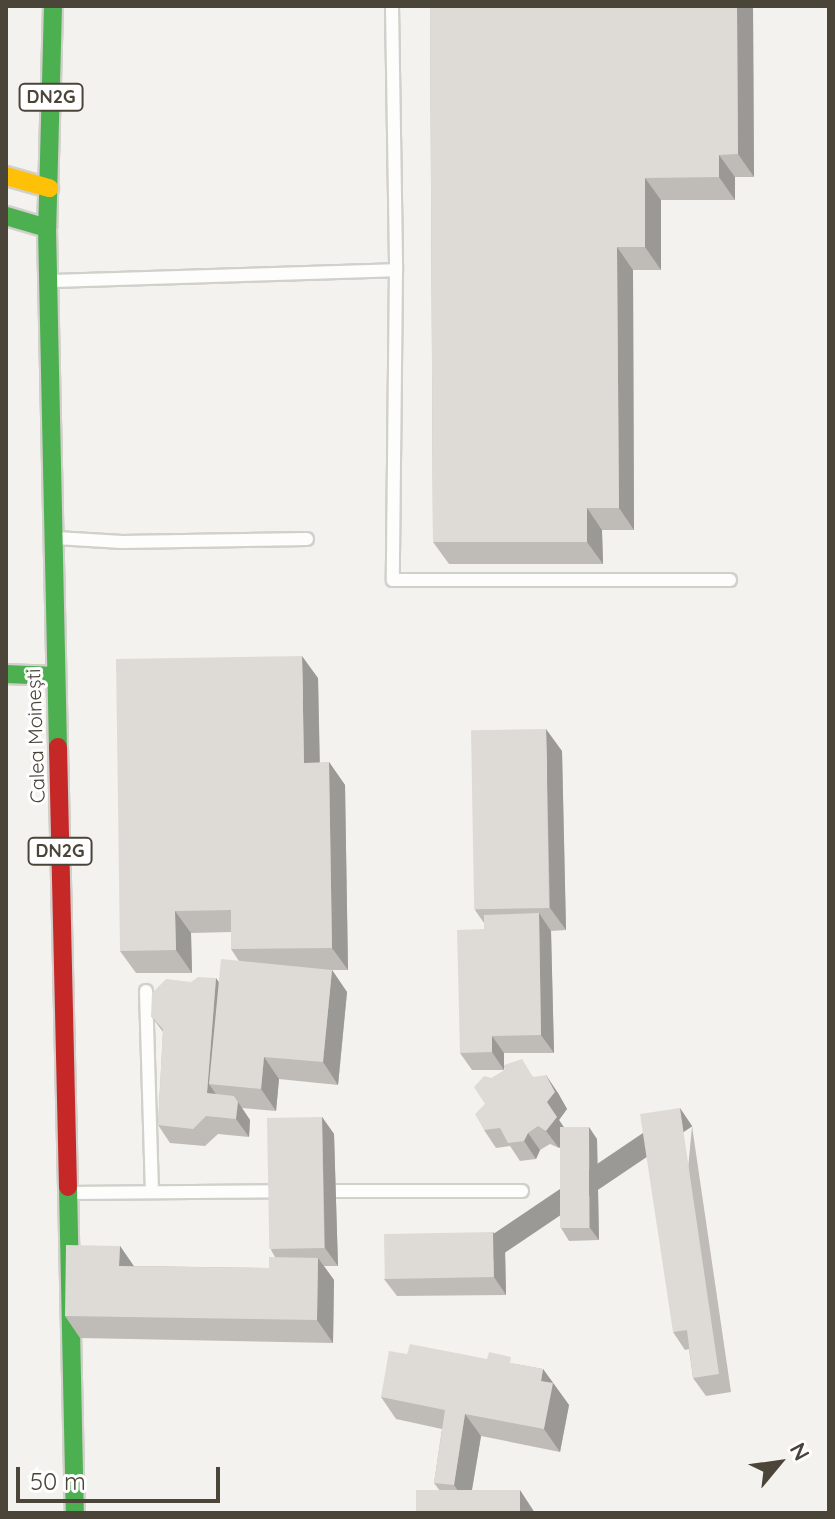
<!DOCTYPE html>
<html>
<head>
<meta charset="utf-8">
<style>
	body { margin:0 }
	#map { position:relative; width:835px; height:1519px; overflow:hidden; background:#f4f2ee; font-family:Quicksand,sans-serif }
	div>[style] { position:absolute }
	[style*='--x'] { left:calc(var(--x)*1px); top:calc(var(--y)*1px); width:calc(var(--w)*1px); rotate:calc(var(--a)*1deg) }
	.roads { filter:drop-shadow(2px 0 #d2d0cb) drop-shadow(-2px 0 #d2d0cb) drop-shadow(0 2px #d2d0cb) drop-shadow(0 -2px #d2d0cb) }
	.lane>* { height:12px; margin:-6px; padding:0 6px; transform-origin:6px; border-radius:6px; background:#fdfdfc }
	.fast>* { height:18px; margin:-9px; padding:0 9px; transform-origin:9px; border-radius:9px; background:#4caf50 }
	.slow>* { height:18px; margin:-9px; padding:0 9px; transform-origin:9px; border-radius:9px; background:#ffc107 }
	.jam>* { height:18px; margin:-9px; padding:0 9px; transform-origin:9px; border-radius:9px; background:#c62828 }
	.wall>* { inset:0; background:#bfbcb8 }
	.shaded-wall>* { inset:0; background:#9b9996; transform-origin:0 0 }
	.building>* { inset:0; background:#dedbd6; transform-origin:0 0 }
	span { translate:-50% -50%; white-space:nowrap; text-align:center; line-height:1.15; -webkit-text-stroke:6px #fff; paint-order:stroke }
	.shield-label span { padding:2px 6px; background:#fff; border:2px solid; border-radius:6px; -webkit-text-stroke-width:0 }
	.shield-label { font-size:18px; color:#4b4439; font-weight:700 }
	.street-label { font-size:20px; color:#4b4439 }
	.frame { position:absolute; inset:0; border:8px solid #4b4439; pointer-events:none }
	.north { position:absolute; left:739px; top:1423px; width:80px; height:80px; -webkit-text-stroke:6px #fff; paint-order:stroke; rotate:61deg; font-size:22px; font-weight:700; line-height:32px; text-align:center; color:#4b4439 }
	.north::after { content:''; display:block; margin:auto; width:28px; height:36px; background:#4b4439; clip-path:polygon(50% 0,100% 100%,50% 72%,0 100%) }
	.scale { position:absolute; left:16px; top:1467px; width:204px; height:36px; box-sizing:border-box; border:4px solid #4b4439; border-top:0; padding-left:10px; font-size:24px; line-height:28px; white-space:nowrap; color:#4b4439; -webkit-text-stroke:6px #fff; paint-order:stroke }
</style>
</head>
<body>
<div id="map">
	<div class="roads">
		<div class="lane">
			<div style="--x:392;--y:6;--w:264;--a:89.1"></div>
			<div style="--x:51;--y:281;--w:345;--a:-1.8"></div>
			<div style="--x:396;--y:270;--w:310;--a:90.6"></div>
			<div style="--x:393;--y:580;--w:337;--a:0"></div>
			<div style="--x:56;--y:538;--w:66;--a:3.5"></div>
			<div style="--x:122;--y:542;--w:185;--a:-0.9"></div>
			<div style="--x:146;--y:991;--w:201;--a:88.3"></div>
			<div style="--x:321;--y:1191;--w:201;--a:0"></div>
			<div style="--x:69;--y:1193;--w:214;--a:-0.5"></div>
		</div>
		<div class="fast">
			<div style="--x:53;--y:6;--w:222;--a:91.5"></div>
			<div style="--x:47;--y:228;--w:519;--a:88.79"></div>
			<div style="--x:6;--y:216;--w:43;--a:16.3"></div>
			<div style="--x:6;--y:674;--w:49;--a:2.3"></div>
			<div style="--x:68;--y:1187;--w:326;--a:88.8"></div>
		</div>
		<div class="slow">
			<div style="--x:6;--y:176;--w:45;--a:15.6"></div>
		</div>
		<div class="jam">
			<div style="--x:58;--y:747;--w:440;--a:88.7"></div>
		</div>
	</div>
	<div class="wall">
		<div style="clip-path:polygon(430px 6px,753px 6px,754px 177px,735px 177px,735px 200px,661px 200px,661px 270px,633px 270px,634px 530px,602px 530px,603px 564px,449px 564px,433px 542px)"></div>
		<div style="clip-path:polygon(318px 678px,320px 763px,329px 762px,345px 785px,348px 970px,332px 970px,347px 992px,338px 1085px,279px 1079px,276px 1111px,242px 1108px,250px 1120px,249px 1137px,218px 1134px,205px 1146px,170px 1143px,158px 1125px,163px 1032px,151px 1016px,191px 982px,216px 978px,219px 983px,239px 961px,231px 949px,231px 932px,191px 933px,192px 973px,136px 973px,120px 951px)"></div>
		<div style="clip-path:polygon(562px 751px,566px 930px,551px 931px,554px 1053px,504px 1053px,504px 1065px,534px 1077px,558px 1093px,567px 1109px,559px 1120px,564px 1127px,597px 1139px,599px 1240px,569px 1241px,561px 1228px,560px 1147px,559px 1148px,550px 1144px,540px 1150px,536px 1159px,520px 1161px,510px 1146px,496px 1148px,484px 1130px,485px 1104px,492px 1078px,505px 1070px,504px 1065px,504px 1070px,472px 1070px,460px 1053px,484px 929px,484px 923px,475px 910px)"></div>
		<div style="clip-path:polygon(322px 1117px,334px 1134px,338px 1266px,324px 1266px,334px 1280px,333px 1343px,80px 1338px,65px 1316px,120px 1246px,134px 1266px,269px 1268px,275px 1257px,271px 1250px)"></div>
		<div style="clip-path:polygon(692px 1126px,731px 1392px,706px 1396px,693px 1378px,689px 1349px,685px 1350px,673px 1332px)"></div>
		<div style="clip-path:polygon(493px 1232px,505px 1249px,506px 1295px,397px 1296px,384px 1279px)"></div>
		<div style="clip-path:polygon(407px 1354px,516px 1364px,543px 1369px,569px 1405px,560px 1452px,481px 1436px,472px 1490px,440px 1491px,434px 1483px,442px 1429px,396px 1419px,381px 1397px)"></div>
	</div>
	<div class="shaded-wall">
		<div style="clip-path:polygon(737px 6px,753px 6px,754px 177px,738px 154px)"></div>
		<div style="clip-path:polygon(719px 155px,735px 177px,735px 200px,719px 177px)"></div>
		<div style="clip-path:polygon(645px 178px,661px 200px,661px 270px,645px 247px)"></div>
		<div style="clip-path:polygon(617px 247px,633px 270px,634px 530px,619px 508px)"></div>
		<div style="clip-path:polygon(587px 508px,602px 530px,603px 564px,587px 542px)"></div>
		<div style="clip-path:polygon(302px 656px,318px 678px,320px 785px,304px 763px)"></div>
		<div style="clip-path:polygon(546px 729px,562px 751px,566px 930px,550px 908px)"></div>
		<div style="clip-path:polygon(329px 762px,345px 785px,348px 970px,332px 948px)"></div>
		<div style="clip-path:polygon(175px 911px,191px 933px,192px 973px,176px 950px)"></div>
		<div style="clip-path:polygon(539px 913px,551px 931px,554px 1053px,541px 1035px)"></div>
		<div style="clip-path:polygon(332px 970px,347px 992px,338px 1085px,323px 1062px)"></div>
		<div style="clip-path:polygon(216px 978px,228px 996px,209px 1084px,220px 1100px,207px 1093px)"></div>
		<div style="clip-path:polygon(492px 1036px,504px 1053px,504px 1070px,492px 1052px)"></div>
		<div style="clip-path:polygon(264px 1057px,279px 1079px,276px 1111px,261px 1089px)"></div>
		<div style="clip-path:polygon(546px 1075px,558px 1093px,567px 1109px,559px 1120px,569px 1135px,559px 1148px,546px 1131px)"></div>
		<div style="clip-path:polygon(234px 1096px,250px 1120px,249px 1137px,236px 1119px)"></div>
		<div style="left:680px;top:1108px;width:22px;height:269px;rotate:56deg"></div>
		<div style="clip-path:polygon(322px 1117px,334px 1134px,338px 1266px,325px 1248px)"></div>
		<div style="clip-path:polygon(589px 1127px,597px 1139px,599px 1240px,590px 1228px)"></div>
		<div style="clip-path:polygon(528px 1133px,540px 1150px,536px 1159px,524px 1141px)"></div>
		<div style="clip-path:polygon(493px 1232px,505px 1249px,506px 1295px,494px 1277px)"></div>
		<div style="clip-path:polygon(120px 1246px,135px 1268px,119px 1266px)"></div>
		<div style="clip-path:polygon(318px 1258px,334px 1280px,333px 1343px,317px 1320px)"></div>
		<div style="clip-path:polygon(543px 1369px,569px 1405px,560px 1452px,544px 1429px,541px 1381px)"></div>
		<div style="clip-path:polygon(465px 1414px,481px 1436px,469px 1507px,454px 1485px)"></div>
		<div style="clip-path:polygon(520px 1490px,535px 1513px,520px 1513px)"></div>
	</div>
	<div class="building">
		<div style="clip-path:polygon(430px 6px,737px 6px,738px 154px,719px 155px,719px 177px,645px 178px,645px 247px,617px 247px,619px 508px,587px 508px,587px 542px,433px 542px)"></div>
		<div style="clip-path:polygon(302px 656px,304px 763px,329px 762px,332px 948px,231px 949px,231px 910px,175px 911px,176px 950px,120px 951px,116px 659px)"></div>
		<div style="left:546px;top:729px;width:179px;height:75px;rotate:89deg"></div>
		<div style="clip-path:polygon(539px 913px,541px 1035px,492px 1036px,492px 1052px,460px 1053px,457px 930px,484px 929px,484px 915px)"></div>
		<div style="clip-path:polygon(221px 959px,332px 970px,323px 1062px,264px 1057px,261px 1089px,209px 1084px)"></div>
		<div style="clip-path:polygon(198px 977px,216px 978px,207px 1093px,234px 1096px,238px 1102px,236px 1119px,206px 1116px,193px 1129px,158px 1125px,163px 1029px,151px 1016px,152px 993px,166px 979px,191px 982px)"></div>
		<div style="clip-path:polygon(522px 1059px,533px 1077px,546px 1075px,555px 1092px,547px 1102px,557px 1117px,546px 1131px,538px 1126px,528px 1133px,524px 1141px,508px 1143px,500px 1128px,484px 1130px,475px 1114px,485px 1104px,474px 1087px,484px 1076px,492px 1078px,505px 1070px,504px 1065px)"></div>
		<div style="clip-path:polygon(680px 1108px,719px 1374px,693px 1378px,687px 1330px,673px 1332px,640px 1114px)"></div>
		<div style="left:322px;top:1117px;width:131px;height:55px;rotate:89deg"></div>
		<div style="left:560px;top:1127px;width:29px;height:101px"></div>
		<div style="left:493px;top:1232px;width:45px;height:109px;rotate:89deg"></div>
		<div style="clip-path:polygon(66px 1245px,120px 1246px,119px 1266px,269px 1268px,269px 1257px,318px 1258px,317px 1320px,65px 1316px)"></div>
		<div style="clip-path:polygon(410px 1344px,487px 1359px,489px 1352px,511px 1357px,510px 1363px,543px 1369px,541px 1381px,553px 1383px,544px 1429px,465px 1414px,454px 1485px,434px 1483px,445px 1410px,381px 1397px,389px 1351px,407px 1354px)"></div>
		<div style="left:520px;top:1490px;width:23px;height:104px;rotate:90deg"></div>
		<div style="clip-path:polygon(668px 1512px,668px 1513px,620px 1513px)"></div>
	</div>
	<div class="shield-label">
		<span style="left:51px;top:97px">DN2G</span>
		<span style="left:60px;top:851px">DN2G</span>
	</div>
	<div class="street-label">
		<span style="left:35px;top:736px;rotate:-92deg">Calea Moinești</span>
	</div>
	<div class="frame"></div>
	<div class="north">N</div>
	<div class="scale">50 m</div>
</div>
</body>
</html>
